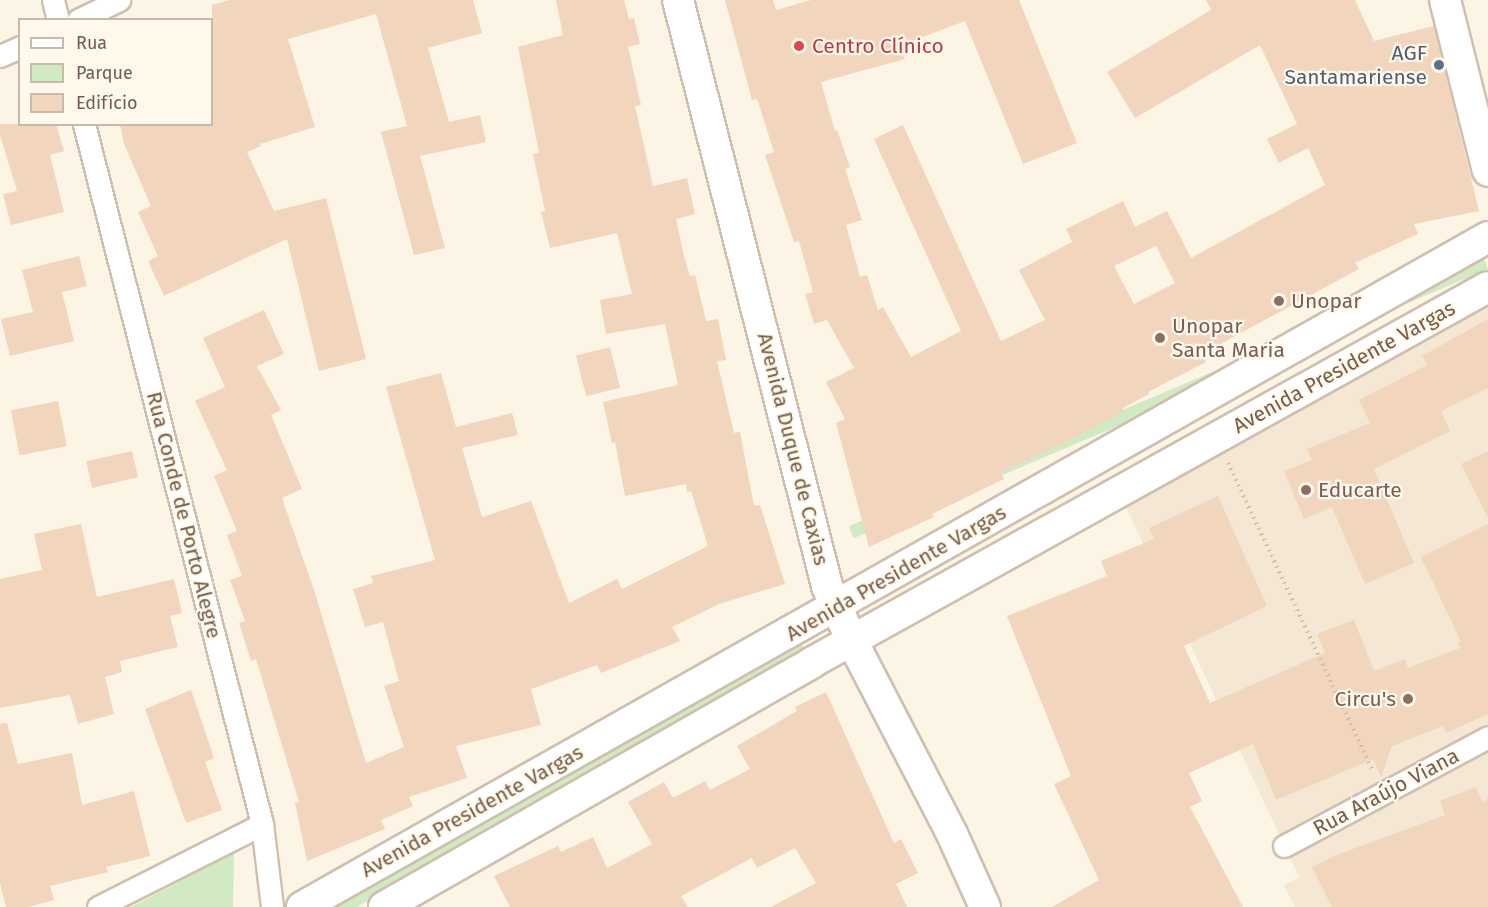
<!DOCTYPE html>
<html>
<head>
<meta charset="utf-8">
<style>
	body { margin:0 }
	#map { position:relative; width:1488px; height:907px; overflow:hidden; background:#fcf4e5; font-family:"Fira Sans",sans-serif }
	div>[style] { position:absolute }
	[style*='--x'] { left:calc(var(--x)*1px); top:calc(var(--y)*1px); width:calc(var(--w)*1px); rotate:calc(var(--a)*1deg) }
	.residential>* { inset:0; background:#f4e7d3 }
	.green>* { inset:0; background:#d1eac3; transform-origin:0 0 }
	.building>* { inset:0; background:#f1d5bd; transform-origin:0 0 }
	.path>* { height:4px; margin-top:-2px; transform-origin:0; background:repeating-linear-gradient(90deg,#d6b8a0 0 1.5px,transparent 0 6px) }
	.roads { filter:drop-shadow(2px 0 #d0bfae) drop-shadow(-2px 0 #d0bfae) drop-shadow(0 2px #d0bfae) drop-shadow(0 -2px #d0bfae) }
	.street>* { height:21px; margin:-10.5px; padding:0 10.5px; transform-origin:10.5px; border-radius:10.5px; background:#fff }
	.secondary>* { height:30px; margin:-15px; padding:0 15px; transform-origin:15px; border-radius:15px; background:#fff }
	.dots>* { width:16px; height:16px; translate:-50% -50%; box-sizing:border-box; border:3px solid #fff8eb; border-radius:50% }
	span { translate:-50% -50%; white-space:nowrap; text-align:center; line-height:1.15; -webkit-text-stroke:4.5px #fff8eb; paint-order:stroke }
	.health-label { font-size:21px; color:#be3a42 }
	.left { translate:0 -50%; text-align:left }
	.service-label { font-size:21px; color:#4e5e75 }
	.right { translate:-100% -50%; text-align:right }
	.education-label { font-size:21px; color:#785e54 }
	.street-label { font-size:21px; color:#755c4a }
	.legend { position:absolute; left:18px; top:18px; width:195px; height:108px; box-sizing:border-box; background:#fff8eb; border:2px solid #c8baab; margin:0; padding:8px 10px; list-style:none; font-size:18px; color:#755c4a }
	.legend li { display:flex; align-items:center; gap:12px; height:30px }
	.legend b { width:30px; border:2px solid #c8baab }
</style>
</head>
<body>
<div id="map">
	<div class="residential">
		<div style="clip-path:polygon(1488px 287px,1488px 907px,1295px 907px,1284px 886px,1299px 877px,1119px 492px)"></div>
	</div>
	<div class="green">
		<div style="left:1483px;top:257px;width:13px;height:689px;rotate:67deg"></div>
		<div style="clip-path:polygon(800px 640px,805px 652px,357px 907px,336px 907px)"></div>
		<div style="clip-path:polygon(234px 853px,233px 907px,131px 907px)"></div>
	</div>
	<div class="building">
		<div style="clip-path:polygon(229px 0,473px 0,482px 33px,428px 48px,449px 122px,480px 115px,486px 142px,420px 156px,445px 248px,414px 255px,381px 132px,407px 126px,376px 14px,288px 39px,315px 127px,260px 144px,261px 146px,247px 152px,274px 211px,326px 198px,366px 359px,319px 371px,287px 239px,164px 296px,148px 261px,158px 256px,138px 212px,151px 206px,124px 144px,120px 124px,212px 124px,212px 5px)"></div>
		<div style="clip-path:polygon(556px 0,624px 0,629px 19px,634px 18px,640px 44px,628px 47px,641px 105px,635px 106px,653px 186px,687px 178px,695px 214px,676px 219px,684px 256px,690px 276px,695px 275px,706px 321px,718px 319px,726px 360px,717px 361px,734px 433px,740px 432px,754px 506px,760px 505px,785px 584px,719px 604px,672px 627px,680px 641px,601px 673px,597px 665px,531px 689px,541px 725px,456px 746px,467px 778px,409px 797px,413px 806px,381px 820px,385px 829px,307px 861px,295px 803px,299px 802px,256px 659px,251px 661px,239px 623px,245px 621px,230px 580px,242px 576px,227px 535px,237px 531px,214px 476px,227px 470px,195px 401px,225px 387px,203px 338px,264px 310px,284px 354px,257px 366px,281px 410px,271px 415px,302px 489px,282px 498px,315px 593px,366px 763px,404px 747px,384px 686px,399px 681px,383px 622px,365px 627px,353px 589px,373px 583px,371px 576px,435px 560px,386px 387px,441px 373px,456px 427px,512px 413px,518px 435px,462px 448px,482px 517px,531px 501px,569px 603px,617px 579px,622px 589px,708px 546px,691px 491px,687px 492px,686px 484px,625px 496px,615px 442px,612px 443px,603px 402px,678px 385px,665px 324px,606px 334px,600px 300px,632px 294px,617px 233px,550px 248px,541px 212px,545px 211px,533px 154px,539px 153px,518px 47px,563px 35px)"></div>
		<div style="clip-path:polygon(evenodd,725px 0,773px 0,776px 10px,811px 0,1019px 0,1077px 143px,1023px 164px,965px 21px,899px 46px,905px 59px,821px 82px,835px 131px,837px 130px,850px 167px,845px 169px,862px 220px,846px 225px,860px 277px,867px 275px,878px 310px,883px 307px,911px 357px,961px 331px,874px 139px,903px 125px,1001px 341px,1045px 320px,1019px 270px,1072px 242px,1066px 229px,1123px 201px,1135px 227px,1167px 211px,1191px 258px,1325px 185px,1308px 148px,1279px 163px,1267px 139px,1297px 124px,1260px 45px,1135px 118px,1107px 72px,1211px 10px,1206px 0,1355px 0,1374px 41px,1434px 26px,1479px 211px,1414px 224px,1418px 234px,1355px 263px,1359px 269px,1202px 354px,1206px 362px,1148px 392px,1149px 394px,1123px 408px,1124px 411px,1048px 451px,1001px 472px,1004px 479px,932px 514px,934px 517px,869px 547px,836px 423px,845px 419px,826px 382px,854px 368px,827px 320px,814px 324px,805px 294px,813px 292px,799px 241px,794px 242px,765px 155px,774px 152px,757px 99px,752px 100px,725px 0,1156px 246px,1175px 283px,1134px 304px,1114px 266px,1156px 246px)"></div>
		<div style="clip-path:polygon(0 124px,56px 124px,64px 151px,50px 155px,64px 212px,11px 225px,3px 194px,17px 191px,0 135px)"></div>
		<div style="clip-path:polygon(79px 256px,87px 286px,62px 292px,74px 341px,10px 356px,1px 319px,33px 312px,22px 270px)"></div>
		<div style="clip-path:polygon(1488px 319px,1488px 388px,1441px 411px,1450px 431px,1374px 469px,1414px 563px,1365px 584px,1332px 507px,1304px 519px,1284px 471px,1312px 460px,1307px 449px,1370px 423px,1359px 400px,1427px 365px,1422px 356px)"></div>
		<div style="left:610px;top:347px;width:42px;height:35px;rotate:76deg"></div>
		<div style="left:58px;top:401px;width:46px;height:48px;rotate:79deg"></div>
		<div style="left:132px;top:451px;width:27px;height:47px;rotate:77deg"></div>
		<div style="clip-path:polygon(1488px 451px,1488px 518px,1461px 464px)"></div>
		<div style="clip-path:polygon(1218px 496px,1267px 606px,1184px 646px,1210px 703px,1325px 653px,1317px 634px,1354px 620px,1374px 671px,1405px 659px,1408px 668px,1460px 648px,1458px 643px,1461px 642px,1421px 557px,1488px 524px,1488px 714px,1446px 733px,1443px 726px,1392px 746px,1381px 777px,1373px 759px,1276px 800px,1253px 744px,1189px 773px,1202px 801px,1190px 807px,1243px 907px,1052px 907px,1099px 880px,1054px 784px,1071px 776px,1007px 616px,1107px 576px,1101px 561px,1154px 539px,1149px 528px)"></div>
		<div style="clip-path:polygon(81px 524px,97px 597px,174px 579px,182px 613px,170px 616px,178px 647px,120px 661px,122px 672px,105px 677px,114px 714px,78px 724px,70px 695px,0 708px,0 579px,42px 570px,34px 534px)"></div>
		<div style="clip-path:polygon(191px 690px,214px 758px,205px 762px,222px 810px,186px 823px,145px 709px)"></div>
		<div style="clip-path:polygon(826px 692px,894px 843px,901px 839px,918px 873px,896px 884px,907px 907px,771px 907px,816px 883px,795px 848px,757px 868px,752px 858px,681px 896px,688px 907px,510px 907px,494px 876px,558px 846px,561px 852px,593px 837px,607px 868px,652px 844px,628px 802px,664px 782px,673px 798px,705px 781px,710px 790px,750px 769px,737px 746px,797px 711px,795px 707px)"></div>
		<div style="clip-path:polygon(7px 723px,18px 764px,72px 753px,82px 805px,134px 791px,150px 856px,106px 867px,108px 872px,50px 886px,54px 900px,28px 907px,6px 907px,0 883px,0 724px)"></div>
		<div style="clip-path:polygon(1476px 787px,1482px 802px,1488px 799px,1488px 907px,1332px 907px,1312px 867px,1334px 856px,1445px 815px,1440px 801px)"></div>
	</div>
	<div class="path">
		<div style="--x:1228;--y:463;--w:340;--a:64.8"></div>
	</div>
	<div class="roads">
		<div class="street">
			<div style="--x:53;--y:0;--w:21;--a:76"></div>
			<div style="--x:78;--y:20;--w:46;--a:-26"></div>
			<div style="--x:0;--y:56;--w:22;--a:-24"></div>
			<div style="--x:84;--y:124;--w:722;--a:75.73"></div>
			<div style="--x:262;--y:824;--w:84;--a:83.1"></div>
			<div style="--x:1284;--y:846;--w:231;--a:-28.1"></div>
			<div style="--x:98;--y:907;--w:184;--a:-26.8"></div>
		</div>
		<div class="secondary">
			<div style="--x:678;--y:0;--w:605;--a:75.73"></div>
			<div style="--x:827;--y:586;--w:60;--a:65.6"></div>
			<div style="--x:852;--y:641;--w:217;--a:62.6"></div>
			<div style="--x:952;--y:834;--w:80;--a:65.7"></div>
			<div style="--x:1445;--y:0;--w:176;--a:75.9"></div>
			<div style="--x:302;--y:907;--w:1362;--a:-29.46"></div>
			<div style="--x:384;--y:907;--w:492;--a:-29.7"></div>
			<div style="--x:811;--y:663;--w:774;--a:-29.05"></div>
		</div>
	</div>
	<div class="dots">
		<div style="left:799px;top:46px;background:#e0444e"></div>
		<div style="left:1439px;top:65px;background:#5c6f8a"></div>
		<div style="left:1279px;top:301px;background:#8d6e63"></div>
		<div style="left:1160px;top:338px;background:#8d6e63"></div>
		<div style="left:1306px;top:490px;background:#8d6e63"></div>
		<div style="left:1408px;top:699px;background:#8d6e63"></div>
	</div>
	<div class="health-label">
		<span class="left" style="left:812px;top:46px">Centro Clínico</span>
	</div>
	<div class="service-label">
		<span class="right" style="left:1427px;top:65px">AGF<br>Santamariense</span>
	</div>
	<div class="education-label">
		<span class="left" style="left:1291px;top:301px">Unopar</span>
		<span class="left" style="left:1172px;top:338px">Unopar<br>Santa Maria</span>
		<span class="left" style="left:1318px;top:490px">Educarte</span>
		<span class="right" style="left:1396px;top:699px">Circu's</span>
	</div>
	<div class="street-label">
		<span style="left:1344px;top:367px;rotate:-29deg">Avenida Presidente Vargas</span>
		<span style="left:793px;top:449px;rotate:76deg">Avenida Duque de Caxias</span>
		<span style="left:184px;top:515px;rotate:76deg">Rua Conde de Porto Alegre</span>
		<span style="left:896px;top:573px;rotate:-30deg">Avenida Presidente Vargas</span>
		<span style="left:1386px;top:792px;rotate:-28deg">Rua Araújo Viana</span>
		<span style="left:472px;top:811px;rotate:-29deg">Avenida Presidente Vargas</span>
	</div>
	<ul class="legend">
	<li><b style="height:8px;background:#fff"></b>Rua</li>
	<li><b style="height:16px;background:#d1eac3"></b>Parque</li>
	<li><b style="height:16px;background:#f1d5bd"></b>Edifício</li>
	</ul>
</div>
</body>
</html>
